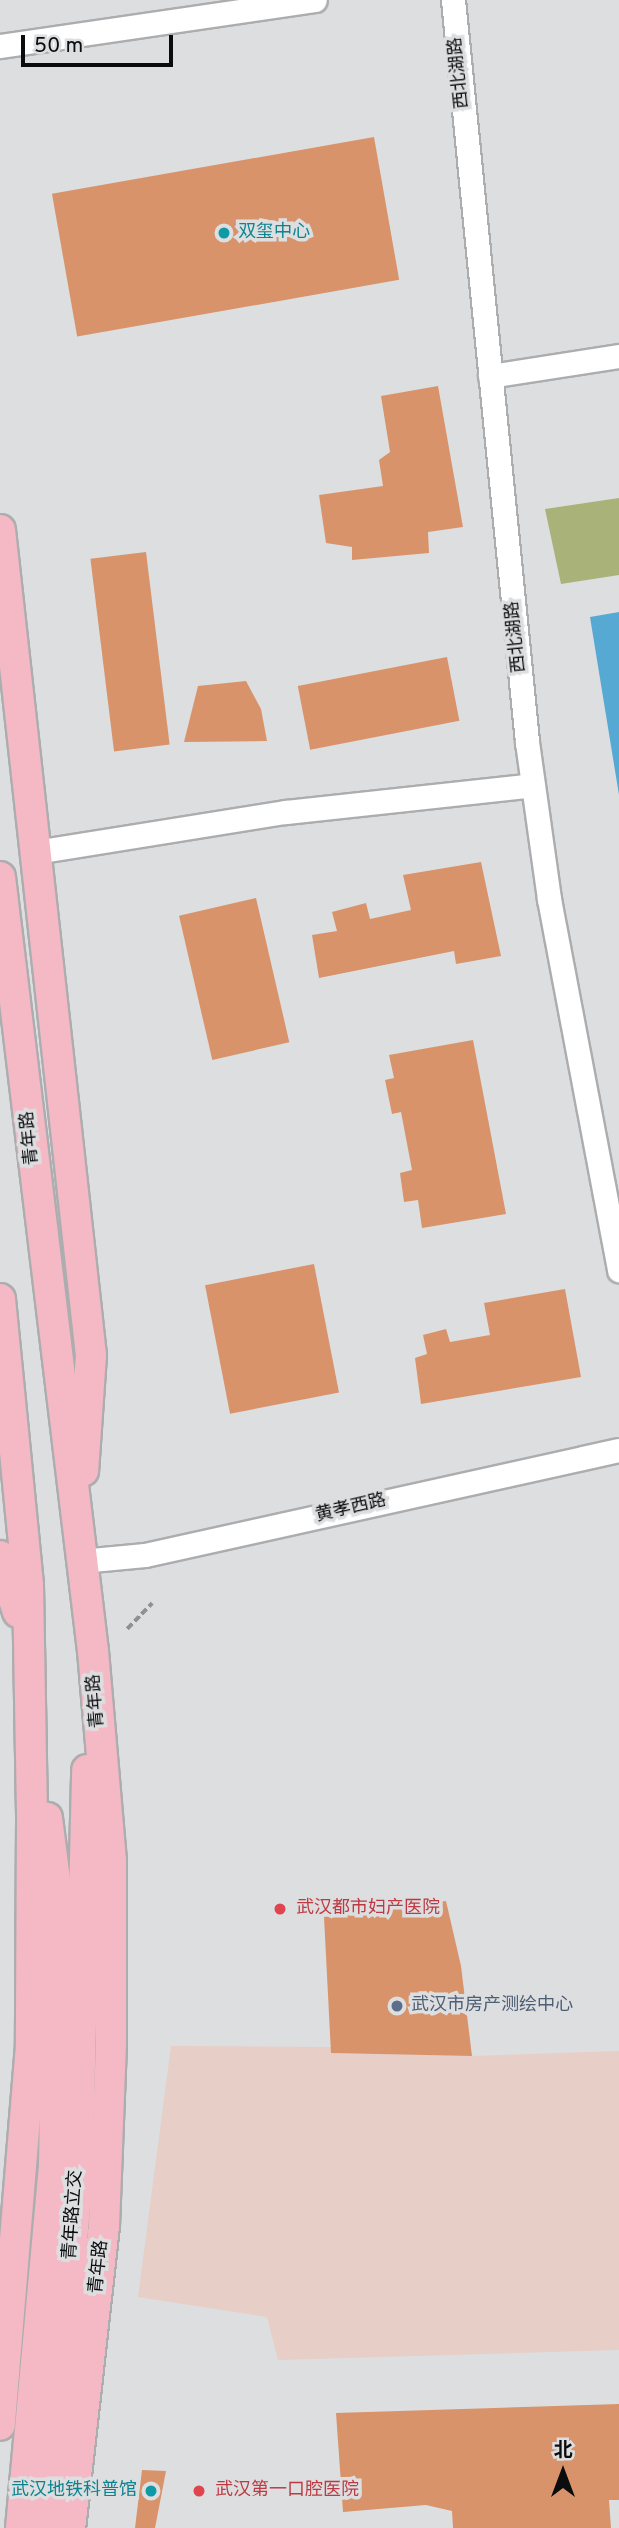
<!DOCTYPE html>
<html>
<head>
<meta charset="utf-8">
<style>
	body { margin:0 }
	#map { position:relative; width:619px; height:2528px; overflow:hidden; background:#dddee0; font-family:Overpass,"Noto Sans SC",sans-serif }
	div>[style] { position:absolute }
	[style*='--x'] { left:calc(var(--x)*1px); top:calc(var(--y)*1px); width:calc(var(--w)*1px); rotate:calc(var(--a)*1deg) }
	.commercial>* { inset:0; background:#e7cec6 }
	.green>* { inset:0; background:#a9b279 }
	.water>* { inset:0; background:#56a9d2 }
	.building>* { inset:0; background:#d8936a; transform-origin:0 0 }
	.path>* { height:3.5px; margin-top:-1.75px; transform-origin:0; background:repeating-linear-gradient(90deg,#8f9091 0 7px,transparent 0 10.5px) }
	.roads { filter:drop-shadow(2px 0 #acadaf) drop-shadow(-2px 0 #acadaf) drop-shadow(0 2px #acadaf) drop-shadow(0 -2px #acadaf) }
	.minor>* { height:23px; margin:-11.5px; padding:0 11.5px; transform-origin:11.5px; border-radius:11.5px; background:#fff }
	.major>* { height:30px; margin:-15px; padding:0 15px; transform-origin:15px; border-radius:15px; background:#f4b9c4 }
	.dots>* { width:19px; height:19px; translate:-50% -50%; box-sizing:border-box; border:4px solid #dddee0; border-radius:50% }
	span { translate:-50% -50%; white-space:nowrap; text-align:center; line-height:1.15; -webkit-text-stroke:7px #dddee0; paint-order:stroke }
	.street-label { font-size:18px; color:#0b0c0d }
	.culture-label { font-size:18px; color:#0d838f }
	.left { translate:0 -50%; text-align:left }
	.right { translate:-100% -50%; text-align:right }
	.health-label { font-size:18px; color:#be3a42 }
	.service-label { font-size:18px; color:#4e5e75 }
	.north { position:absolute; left:528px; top:2437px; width:70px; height:70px; -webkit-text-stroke:5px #dddee0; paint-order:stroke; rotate:0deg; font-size:19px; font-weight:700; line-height:28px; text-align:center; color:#0b0c0d }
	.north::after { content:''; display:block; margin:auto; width:24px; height:32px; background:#0b0c0d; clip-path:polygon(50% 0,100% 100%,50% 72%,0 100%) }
	.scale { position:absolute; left:21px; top:35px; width:152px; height:32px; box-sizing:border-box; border:4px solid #0b0c0d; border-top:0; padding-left:9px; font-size:21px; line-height:24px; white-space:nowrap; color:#0b0c0d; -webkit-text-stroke:5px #dddee0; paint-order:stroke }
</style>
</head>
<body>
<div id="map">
	<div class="commercial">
		<div style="clip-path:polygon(171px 2046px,331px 2047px,333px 2053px,472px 2056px,619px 2051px,619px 2350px,278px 2360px,267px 2317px,138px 2297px)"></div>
	</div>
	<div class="green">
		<div style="clip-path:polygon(619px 498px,619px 575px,561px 584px,545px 509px)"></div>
	</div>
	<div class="water">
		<div style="clip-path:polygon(619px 612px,619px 795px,590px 617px)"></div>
	</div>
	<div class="building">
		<div style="left:374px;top:137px;width:145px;height:327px;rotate:80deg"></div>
		<div style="clip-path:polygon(438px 386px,463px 527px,428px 532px,429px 553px,352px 560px,352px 547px,326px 543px,319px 495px,383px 486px,379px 460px,390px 452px,381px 396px)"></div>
		<div style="left:146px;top:552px;width:194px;height:56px;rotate:83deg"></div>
		<div style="left:447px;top:657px;width:65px;height:152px;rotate:79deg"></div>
		<div style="clip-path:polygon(246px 681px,261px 709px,267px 741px,184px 742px,198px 686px)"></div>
		<div style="clip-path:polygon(481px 862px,501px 956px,456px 964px,454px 951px,319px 978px,312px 935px,337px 931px,332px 912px,366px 903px,370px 919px,411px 910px,403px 875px)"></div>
		<div style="left:256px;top:898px;width:148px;height:79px;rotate:77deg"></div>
		<div style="clip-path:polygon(473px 1040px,506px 1214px,422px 1228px,418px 1200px,404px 1202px,400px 1173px,412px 1170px,401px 1112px,392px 1114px,385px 1080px,394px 1078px,389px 1055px)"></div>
		<div style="left:314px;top:1264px;width:131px;height:111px;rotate:79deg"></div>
		<div style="clip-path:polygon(565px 1289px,581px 1377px,421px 1404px,415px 1358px,427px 1354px,423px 1335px,446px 1329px,450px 1342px,490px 1335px,484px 1303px)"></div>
		<div style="clip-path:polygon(446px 1901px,461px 1966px,472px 2056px,331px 2053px,324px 1917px)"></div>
		<div style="clip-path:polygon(619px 2404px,619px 2500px,609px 2500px,611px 2528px,453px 2528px,452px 2511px,426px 2505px,343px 2512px,336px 2413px)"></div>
		<div style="clip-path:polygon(142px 2470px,166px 2471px,155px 2528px,135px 2528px)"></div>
	</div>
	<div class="path">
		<div style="--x:127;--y:1629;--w:36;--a:-46"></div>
	</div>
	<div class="roads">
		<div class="minor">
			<div style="--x:453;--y:0;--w:746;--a:84.3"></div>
			<div style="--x:527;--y:742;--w:159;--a:82"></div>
			<div style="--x:549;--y:899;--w:378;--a:79.3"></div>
			<div style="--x:0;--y:46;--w:318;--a:-8.3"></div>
			<div style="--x:490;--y:376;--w:131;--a:-8.8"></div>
			<div style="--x:35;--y:852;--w:254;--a:-9.1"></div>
			<div style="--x:286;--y:812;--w:248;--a:-6.2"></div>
			<div style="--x:81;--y:1561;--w:64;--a:-5.4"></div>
			<div style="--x:145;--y:1555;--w:485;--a:-12.5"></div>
		</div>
		<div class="major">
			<div style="--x:0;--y:530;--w:830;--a:83.71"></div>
			<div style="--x:91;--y:1355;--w:116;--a:93.9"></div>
			<div style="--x:0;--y:877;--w:780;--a:83.15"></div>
			<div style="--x:93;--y:1651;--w:211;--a:85.1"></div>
			<div style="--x:111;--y:1861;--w:183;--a:90"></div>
			<div style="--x:111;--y:2044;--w:182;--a:92.2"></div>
			<div style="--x:104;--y:2226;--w:304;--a:96.4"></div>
			<div style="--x:0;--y:1299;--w:287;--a:84.4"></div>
			<div style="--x:28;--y:1585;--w:238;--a:89"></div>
			<div style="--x:32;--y:1823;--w:222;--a:90.3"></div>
			<div style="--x:31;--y:2045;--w:381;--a:94.7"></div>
			<div style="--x:0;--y:1556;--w:59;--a:72.2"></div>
			<div style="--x:21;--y:2528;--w:364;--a:-84.8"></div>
			<div style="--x:54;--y:2166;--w:263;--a:-89.1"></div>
			<div style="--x:58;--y:1903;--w:86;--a:-97.4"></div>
			<div style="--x:48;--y:2528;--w:343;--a:-85.2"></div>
			<div style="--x:77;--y:2186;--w:416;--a:-88.6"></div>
		</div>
	</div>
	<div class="dots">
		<div style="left:224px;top:233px;background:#0f9aa8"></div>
		<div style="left:280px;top:1909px;background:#e0444e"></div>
		<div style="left:397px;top:2006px;background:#5c6f8a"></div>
		<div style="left:151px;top:2491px;background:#0f9aa8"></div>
		<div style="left:199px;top:2491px;background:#e0444e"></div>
	</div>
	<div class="street-label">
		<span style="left:460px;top:73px;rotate:-96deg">西北湖路</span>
		<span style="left:517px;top:637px;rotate:-96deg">西北湖路</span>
		<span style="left:31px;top:1138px;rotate:-96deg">青年路</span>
		<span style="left:351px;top:1509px;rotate:-13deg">黄孝西路</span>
		<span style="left:97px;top:1701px;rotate:-95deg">青年路</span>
		<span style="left:74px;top:2215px;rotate:-86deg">青年路立交</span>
		<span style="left:100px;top:2267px;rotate:-84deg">青年路</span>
	</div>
	<div class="culture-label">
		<span class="left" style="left:238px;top:233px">双玺中心</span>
		<span class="right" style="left:137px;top:2491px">武汉地铁科普馆</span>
	</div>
	<div class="health-label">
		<span class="left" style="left:296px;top:1909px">武汉都市妇产医院</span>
		<span class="left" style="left:215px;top:2491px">武汉第一口腔医院</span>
	</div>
	<div class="service-label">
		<span class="left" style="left:411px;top:2006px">武汉市房产测绘中心</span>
	</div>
	<div class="north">北</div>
	<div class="scale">50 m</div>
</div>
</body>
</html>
